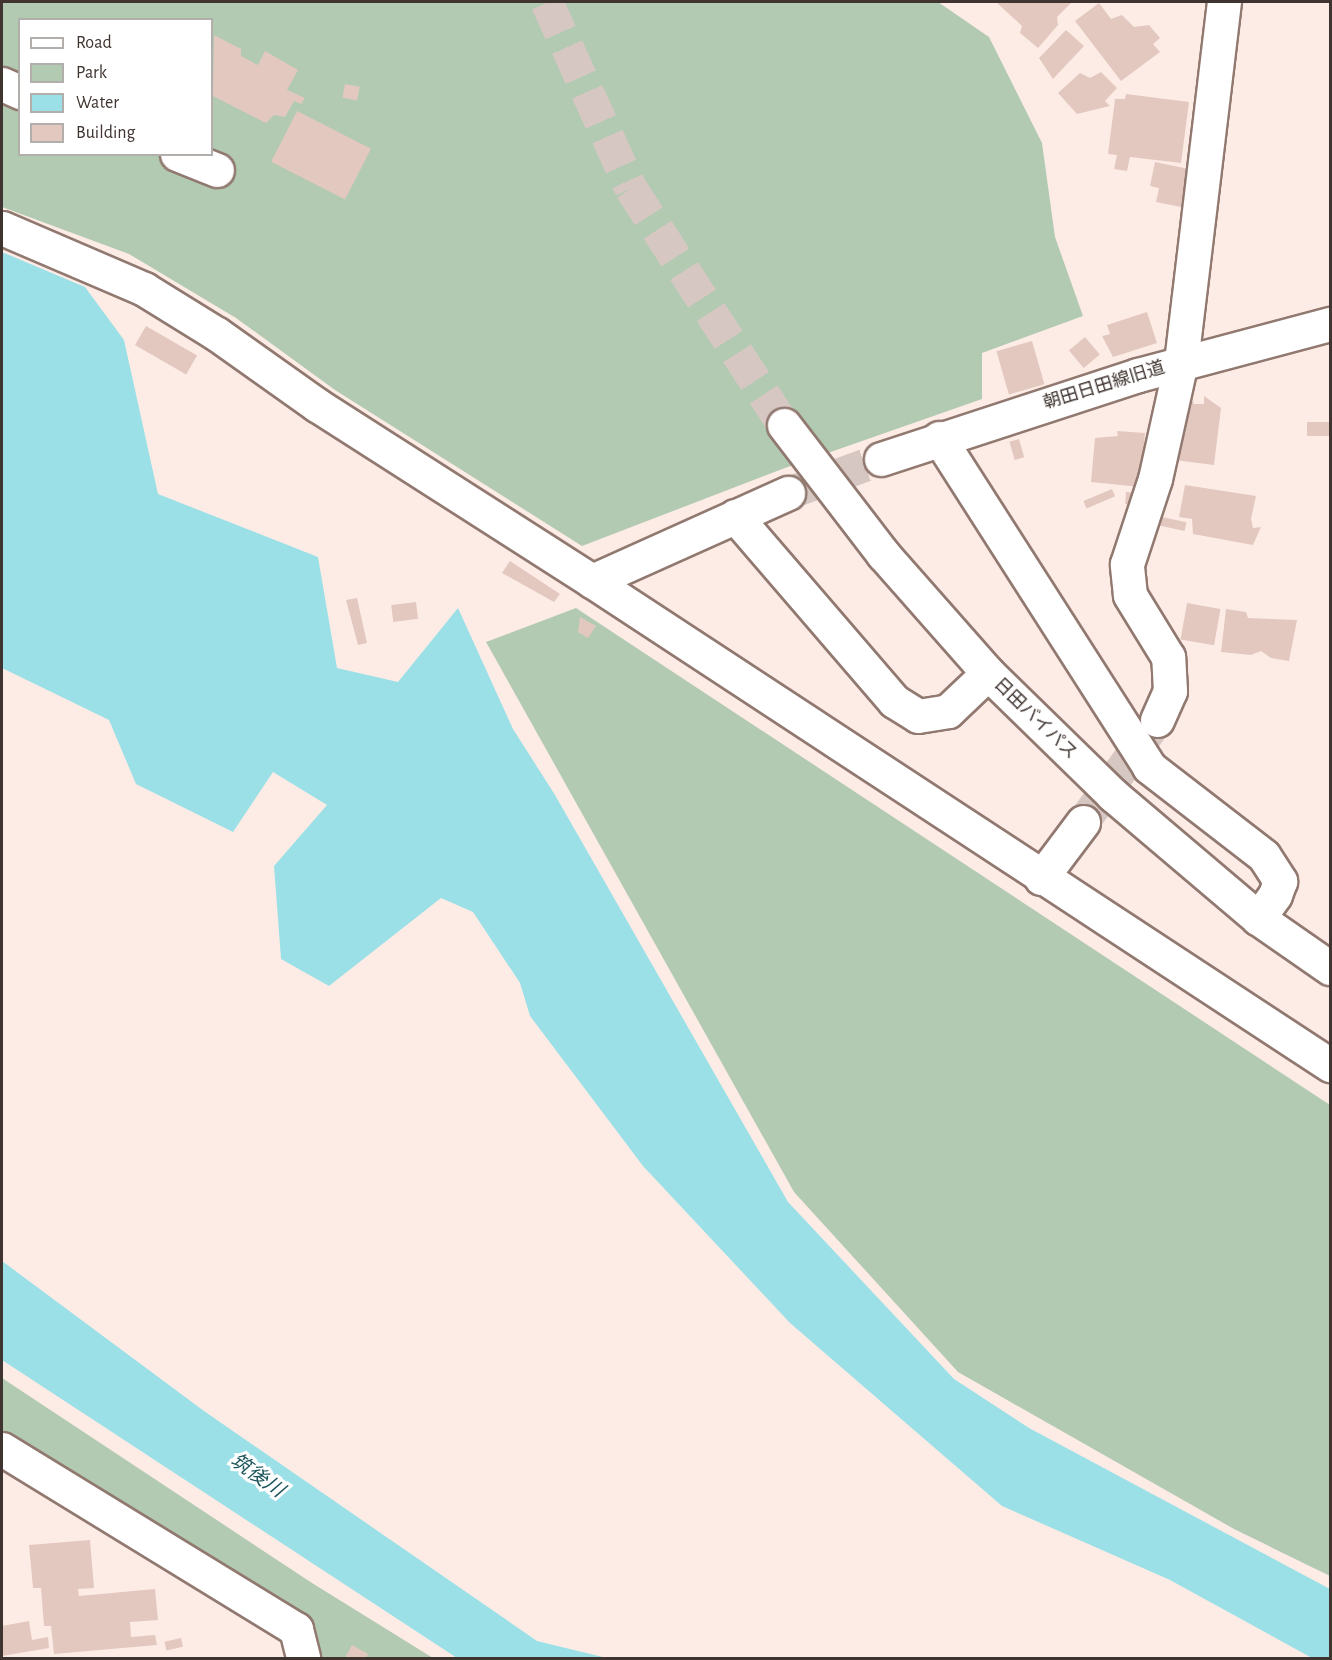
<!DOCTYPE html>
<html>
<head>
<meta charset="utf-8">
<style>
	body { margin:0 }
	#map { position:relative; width:1332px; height:1660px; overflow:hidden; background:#fdece6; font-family:"Alegreya Sans","Noto Sans JP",sans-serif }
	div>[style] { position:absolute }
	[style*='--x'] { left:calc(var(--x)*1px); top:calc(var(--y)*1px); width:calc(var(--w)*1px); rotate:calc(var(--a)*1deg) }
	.green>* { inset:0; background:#b2cab2 }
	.water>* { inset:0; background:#9be0e7 }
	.building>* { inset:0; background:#e3c8bf; transform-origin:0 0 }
	.minor-tunnel>* { height:33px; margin-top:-16.5px; transform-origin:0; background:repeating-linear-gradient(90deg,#d7c7c2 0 33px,transparent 0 49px) }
	.highway-tunnel>* { height:33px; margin-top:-16.5px; transform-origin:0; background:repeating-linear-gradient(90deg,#d7c7c2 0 33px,transparent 0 49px) }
	.roads { filter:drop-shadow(2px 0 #917970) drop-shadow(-2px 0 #917970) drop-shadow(0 2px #917970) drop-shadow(0 -2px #917970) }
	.minor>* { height:33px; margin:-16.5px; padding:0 16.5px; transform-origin:16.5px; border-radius:16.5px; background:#fff }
	.highway>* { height:33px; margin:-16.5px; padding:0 16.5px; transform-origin:16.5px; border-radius:16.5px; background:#fff }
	span { translate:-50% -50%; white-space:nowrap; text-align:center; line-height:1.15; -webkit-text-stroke:6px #fff; paint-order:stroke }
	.street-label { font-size:18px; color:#3f3430 }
	.water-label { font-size:20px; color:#1b555b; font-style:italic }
	.frame { position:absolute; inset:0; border:3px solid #3f3430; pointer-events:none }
	.legend { position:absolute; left:18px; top:18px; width:195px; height:138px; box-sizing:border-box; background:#fff; border:2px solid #b2aeac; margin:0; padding:8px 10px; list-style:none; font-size:18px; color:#3f3430 }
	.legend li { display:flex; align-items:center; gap:12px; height:30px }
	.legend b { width:30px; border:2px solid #b2aeac }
</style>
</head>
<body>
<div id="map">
	<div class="green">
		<div style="clip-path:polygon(evenodd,2px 2px,938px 2px,989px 37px,1042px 143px,1055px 237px,1083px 316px,982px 353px,982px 399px,785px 468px,582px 546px,335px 390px,236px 318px,129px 254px,2px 207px,2px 2px,20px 20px,212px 20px,212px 154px,20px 154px,20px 20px)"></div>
		<div style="clip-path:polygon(576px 608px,1330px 1105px,1330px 1576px,1234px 1529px,958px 1372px,794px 1192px,486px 642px)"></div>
		<div style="clip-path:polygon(2px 1378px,312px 1583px,433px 1658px,310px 1658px,2px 1434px)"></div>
	</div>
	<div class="water">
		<div style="clip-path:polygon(2px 252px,85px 287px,124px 340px,158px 494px,318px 557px,337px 668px,398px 682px,458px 608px,513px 729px,555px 795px,788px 1202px,954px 1379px,1029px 1428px,1330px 1589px,1330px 1658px,1312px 1658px,1170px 1580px,1002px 1506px,790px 1323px,643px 1166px,530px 1016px,520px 983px,473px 912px,441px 898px,329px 986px,281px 959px,274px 866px,327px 805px,273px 772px,233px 832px,136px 784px,109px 720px,2px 668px)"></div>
		<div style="clip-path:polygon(2px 1261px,204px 1411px,537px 1641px,607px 1658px,457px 1658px,2px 1360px)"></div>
	</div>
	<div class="building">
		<div style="clip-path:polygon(996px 2px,1072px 2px,1057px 17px,1058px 25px,1038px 48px,1020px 33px,1022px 26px)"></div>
		<div style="clip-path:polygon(1099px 3px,1111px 19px,1122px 15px,1134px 27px,1149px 25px,1160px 38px,1153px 44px,1160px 52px,1121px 81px,1075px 21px)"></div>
		<div style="clip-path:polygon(1066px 30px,1084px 46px,1053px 79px,1039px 58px)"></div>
		<div style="clip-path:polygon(214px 35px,241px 49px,241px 56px,258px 65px,265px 51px,298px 70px,287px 90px,305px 98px,301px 104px,294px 101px,285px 117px,274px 115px,266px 123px,213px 96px)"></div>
		<div style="clip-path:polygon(1101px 72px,1117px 88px,1105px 101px,1110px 106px,1077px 114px,1058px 93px,1080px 73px,1090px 78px)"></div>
		<div style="left:345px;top:84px;width:15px;height:14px;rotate:11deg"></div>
		<div style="clip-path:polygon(1126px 94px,1189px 102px,1181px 163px,1130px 157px,1127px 171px,1114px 169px,1117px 155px,1108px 154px,1115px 99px,1125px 99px)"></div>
		<div style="left:297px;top:111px;width:83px;height:57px;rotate:27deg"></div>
		<div style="clip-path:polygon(1155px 162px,1189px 169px,1181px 207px,1156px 202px,1159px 188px,1150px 186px)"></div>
		<div style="clip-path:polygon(1147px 312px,1157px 343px,1113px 357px,1102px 336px,1110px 334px,1107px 325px)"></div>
		<div style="left:146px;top:326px;width:59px;height:22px;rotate:30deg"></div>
		<div style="left:1085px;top:337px;width:23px;height:21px;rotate:50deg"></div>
		<div style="left:1032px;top:341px;width:45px;height:37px;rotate:74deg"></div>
		<div style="clip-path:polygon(1181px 396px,1191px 397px,1194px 404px,1204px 404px,1204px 396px,1221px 408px,1214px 465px,1174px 460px)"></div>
		<div style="left:1307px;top:422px;width:23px;height:14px"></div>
		<div style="clip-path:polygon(1117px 431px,1145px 433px,1140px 487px,1091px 482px,1095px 438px,1118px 436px)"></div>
		<div style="left:1019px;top:439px;width:19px;height:10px;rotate:74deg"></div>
		<div style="clip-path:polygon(1185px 485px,1256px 496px,1251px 519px,1253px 528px,1261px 527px,1253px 545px,1193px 534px,1192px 519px,1179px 517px)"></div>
		<div style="left:1112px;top:489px;width:8px;height:31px;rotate:67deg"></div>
		<div style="left:1126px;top:492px;width:13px;height:12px;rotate:4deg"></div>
		<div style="left:1162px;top:517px;width:25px;height:9px;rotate:12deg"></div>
		<div style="clip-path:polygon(510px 561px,560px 594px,554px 602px,502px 573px)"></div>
		<div style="clip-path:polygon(357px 598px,367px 643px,358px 645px,346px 600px)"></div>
		<div style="left:416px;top:602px;width:17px;height:25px;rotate:83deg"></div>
		<div style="left:1187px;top:603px;width:34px;height:37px;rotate:10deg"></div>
		<div style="clip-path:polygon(1226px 609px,1246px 612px,1248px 618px,1297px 620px,1289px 661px,1271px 658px,1261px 651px,1251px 655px,1221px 652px)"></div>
		<div style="clip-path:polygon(580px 617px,596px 626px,588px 638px,578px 632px)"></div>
		<div style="clip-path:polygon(90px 1540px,94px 1588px,78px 1589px,79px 1596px,155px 1589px,158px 1620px,130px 1622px,131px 1637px,155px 1635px,157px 1645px,54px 1654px,51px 1626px,44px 1626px,41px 1588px,33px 1588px,29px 1545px)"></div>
		<div style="clip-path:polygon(29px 1621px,32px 1640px,48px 1637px,49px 1648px,2px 1656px,2px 1626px)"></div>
		<div style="left:181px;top:1638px;width:9px;height:17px;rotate:77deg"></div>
		<div style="clip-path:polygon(352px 1645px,368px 1654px,366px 1658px,345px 1658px)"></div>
	</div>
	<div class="minor-tunnel">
		<div style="--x:788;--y:493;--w:99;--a:-20.1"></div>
		<div style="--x:1083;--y:822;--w:119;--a:-53.9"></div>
	</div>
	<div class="highway-tunnel">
		<div style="--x:547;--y:2;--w:204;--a:65.7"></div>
		<div style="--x:631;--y:188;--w:282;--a:57.2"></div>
	</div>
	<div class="roads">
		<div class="minor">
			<div style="--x:2;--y:84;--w:20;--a:24"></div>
			<div style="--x:177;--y:154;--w:43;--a:21.8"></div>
			<div style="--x:2;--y:228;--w:155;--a:23.2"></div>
			<div style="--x:144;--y:289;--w:86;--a:31.7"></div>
			<div style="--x:217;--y:334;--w:123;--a:35.4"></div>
			<div style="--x:317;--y:405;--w:326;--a:32.6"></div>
			<div style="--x:592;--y:581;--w:883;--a:33.26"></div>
			<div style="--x:881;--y:459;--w:270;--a:-18.1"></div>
			<div style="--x:1138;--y:375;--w:199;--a:-14.9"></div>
			<div style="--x:592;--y:581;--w:215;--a:-24.2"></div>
			<div style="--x:1157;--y:720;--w:32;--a:-66"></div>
			<div style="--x:1170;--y:691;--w:34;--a:-93"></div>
			<div style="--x:1168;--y:657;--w:73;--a:-121.5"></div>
			<div style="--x:1130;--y:595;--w:31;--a:-96"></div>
			<div style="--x:1127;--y:564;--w:89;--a:-71.8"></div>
			<div style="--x:1155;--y:479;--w:120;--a:-77.5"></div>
			<div style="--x:1181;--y:362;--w:363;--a:-83.2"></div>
			<div style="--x:1041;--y:878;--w:70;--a:-53.1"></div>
			<div style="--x:2;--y:1449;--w:345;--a:31.5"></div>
			<div style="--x:296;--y:1629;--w:30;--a:76"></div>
		</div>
		<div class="highway">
			<div style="--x:784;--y:425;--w:163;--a:52.5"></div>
			<div style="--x:883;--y:554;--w:159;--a:48.6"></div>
			<div style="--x:988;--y:673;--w:175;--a:44.3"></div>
			<div style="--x:1113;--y:795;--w:190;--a:40.3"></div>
			<div style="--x:1258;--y:918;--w:88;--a:34.8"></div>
			<div style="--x:939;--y:438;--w:390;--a:57.4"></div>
			<div style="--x:1149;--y:767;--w:145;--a:37.7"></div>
			<div style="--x:1264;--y:856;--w:30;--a:57"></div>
			<div style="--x:1280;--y:881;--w:15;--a:110"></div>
			<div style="--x:1275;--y:895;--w:29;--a:126"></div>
			<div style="--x:735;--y:516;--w:244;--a:49.3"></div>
			<div style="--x:894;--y:701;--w:28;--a:32"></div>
			<div style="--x:918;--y:716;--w:30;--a:-9"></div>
			<div style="--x:948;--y:711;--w:55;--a:-43.5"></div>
		</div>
	</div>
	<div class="street-label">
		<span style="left:1104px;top:386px;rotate:-17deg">朝田日田線旧道</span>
		<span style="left:1035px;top:719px;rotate:44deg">日田バイパス</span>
	</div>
	<div class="water-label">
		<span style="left:257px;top:1476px;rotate:35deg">筑後川</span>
	</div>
	<div class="frame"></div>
	<ul class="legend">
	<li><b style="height:8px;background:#fff"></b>Road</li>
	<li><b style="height:16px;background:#b2cab2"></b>Park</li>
	<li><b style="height:16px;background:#9be0e7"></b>Water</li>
	<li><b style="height:16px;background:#e3c8bf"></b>Building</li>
	</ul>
</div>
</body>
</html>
